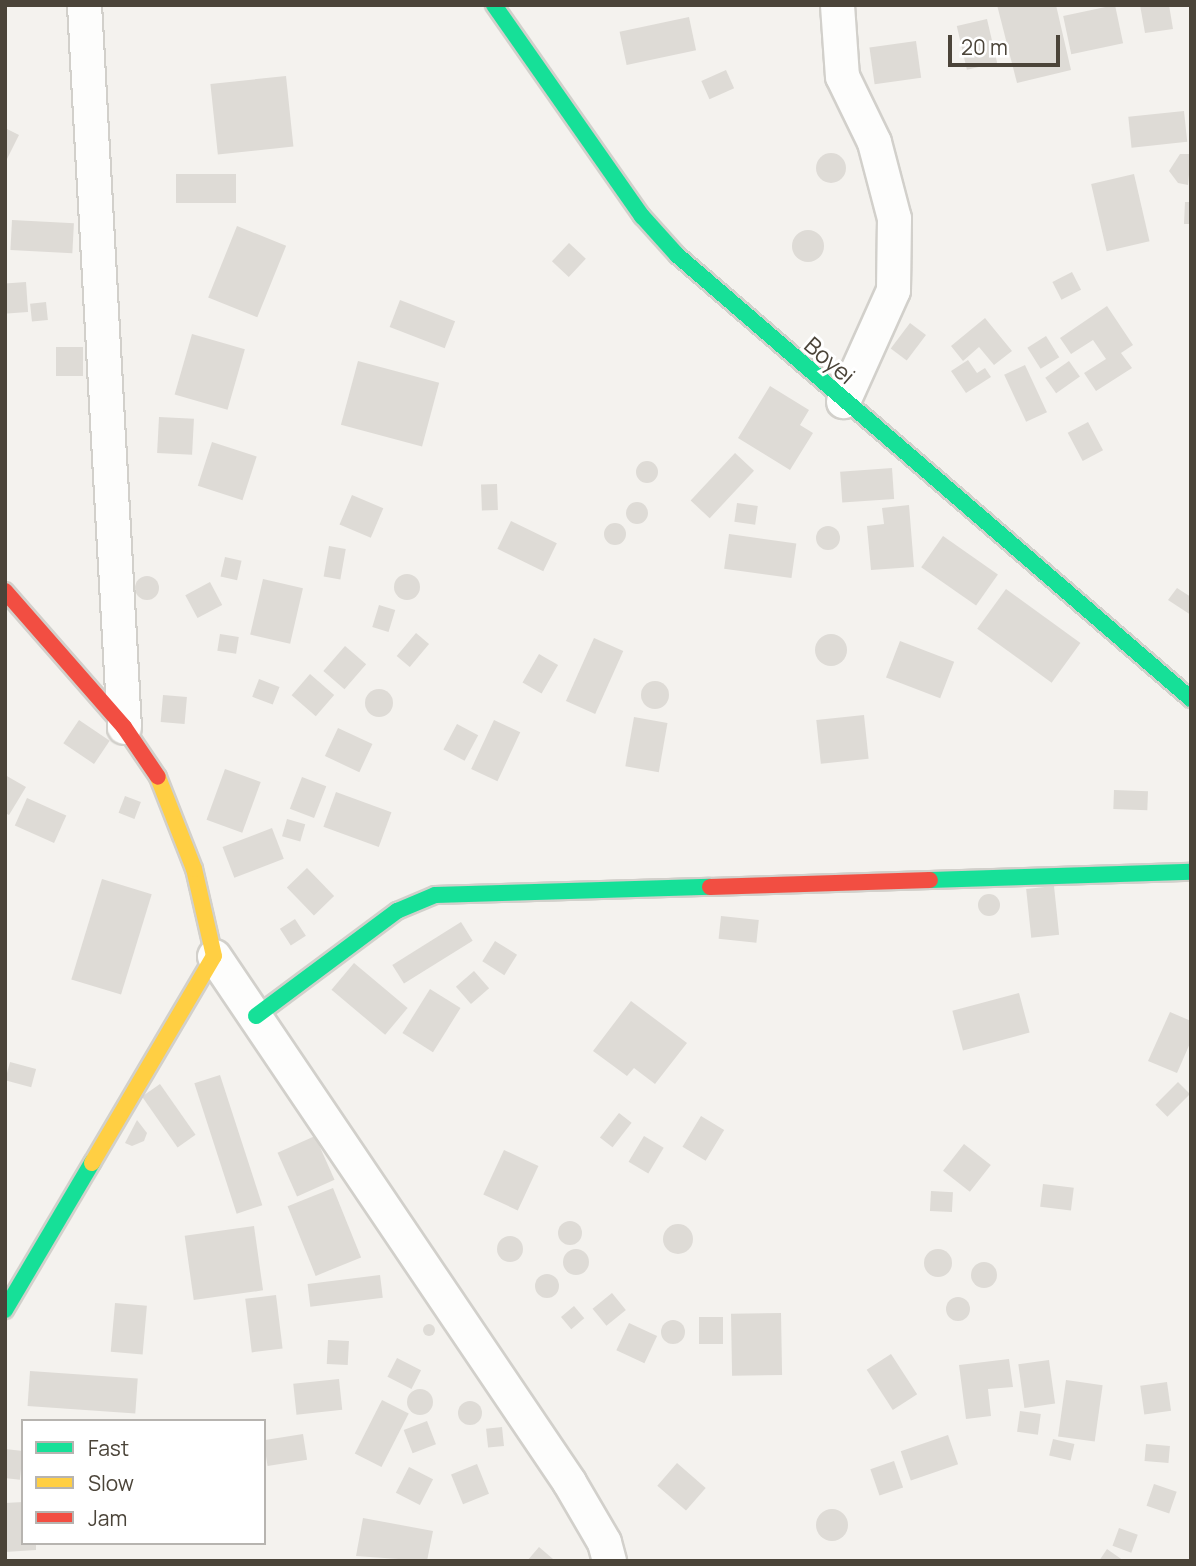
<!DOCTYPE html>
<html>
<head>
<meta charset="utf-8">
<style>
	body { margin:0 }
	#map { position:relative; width:1196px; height:1566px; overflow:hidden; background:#f4f2ee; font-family:Manrope,sans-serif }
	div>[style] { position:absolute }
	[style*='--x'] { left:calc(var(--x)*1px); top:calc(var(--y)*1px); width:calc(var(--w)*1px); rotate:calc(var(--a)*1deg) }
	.building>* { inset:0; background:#dedbd6; transform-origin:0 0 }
	.round { border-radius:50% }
	.roads { filter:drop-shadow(2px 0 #d2d0cb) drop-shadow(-2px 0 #d2d0cb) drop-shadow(0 2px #d2d0cb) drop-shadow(0 -2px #d2d0cb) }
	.street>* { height:33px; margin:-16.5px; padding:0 16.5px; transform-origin:16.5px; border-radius:16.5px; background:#fdfdfc }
	.fast>* { height:16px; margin:-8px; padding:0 8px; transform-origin:8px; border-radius:8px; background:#16e098 }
	.slow>* { height:16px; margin:-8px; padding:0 8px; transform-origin:8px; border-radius:8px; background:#ffcf43 }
	.jam>* { height:16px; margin:-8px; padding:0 8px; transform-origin:8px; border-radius:8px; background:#f24e42 }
	span { translate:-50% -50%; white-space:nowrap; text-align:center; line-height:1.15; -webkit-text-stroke:6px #fff; paint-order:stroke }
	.street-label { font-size:23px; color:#4b4439 }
	.frame { position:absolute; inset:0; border:7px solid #4b4439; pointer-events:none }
	.legend { position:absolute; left:21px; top:1419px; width:245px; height:126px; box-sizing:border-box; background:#fff; border:2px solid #b7b4b0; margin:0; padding:9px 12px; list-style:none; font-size:21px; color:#4b4439 }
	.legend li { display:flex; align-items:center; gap:14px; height:35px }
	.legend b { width:35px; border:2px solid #b7b4b0 }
	.scale { position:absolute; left:948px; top:35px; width:112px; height:32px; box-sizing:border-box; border:4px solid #4b4439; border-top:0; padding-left:9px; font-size:21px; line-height:24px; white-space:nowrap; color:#4b4439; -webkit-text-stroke:5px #fff; paint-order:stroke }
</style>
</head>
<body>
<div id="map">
	<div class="building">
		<div style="clip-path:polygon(997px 5px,1056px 5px,1071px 70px,1017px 83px)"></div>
		<div style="left:1115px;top:5px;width:39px;height:53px;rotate:78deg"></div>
		<div style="clip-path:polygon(1140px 5px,1169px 5px,1173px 29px,1145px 33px)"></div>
		<div style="left:689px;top:17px;width:34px;height:71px;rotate:78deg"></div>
		<div style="left:987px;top:19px;width:45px;height:31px;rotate:77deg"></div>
		<div style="left:916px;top:41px;width:37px;height:47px;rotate:82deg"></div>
		<div style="left:726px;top:70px;width:20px;height:27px;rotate:66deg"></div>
		<div style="left:286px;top:76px;width:71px;height:76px;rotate:84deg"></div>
		<div style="left:1184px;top:111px;width:31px;height:56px;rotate:84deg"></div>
		<div style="clip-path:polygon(5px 128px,19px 135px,5px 163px)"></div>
		<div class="round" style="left:816px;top:153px;width:30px;height:30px"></div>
		<div style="clip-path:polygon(1180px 154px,1191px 154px,1188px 185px,1178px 183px,1169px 171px)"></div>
		<div style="left:176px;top:174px;width:60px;height:29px"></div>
		<div style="left:1134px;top:174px;width:69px;height:44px;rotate:77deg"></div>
		<div style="clip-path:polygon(1185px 202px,1191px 202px,1191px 224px,1184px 224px)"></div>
		<div style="left:12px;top:220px;width:62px;height:30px;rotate:3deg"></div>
		<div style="left:237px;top:226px;width:53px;height:77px;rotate:22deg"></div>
		<div class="round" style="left:792px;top:230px;width:32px;height:32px"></div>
		<div style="left:569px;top:243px;width:23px;height:25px;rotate:43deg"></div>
		<div style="left:1072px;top:272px;width:20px;height:22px;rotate:63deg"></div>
		<div style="left:26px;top:282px;width:30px;height:21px;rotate:86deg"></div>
		<div style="left:400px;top:300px;width:59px;height:29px;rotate:21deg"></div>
		<div style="left:46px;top:302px;width:18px;height:16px;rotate:84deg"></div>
		<div style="clip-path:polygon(1107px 306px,1133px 345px,1121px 353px,1132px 368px,1096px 391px,1084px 373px,1106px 359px,1093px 340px,1071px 354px,1060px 338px)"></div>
		<div style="clip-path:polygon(985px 318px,1012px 351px,994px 365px,979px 347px,963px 361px,951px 346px)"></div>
		<div style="left:910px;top:323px;width:20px;height:32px;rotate:37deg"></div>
		<div style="left:192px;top:334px;width:55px;height:63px;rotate:16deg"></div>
		<div style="left:1046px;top:336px;width:25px;height:22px;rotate:58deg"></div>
		<div style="left:56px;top:347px;width:27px;height:29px"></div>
		<div style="clip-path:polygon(968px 360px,977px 373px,985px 368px,991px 377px,966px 393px,951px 371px)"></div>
		<div style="left:358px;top:361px;width:84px;height:66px;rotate:15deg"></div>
		<div style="left:1069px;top:361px;width:19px;height:29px;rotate:55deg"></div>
		<div style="left:1025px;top:365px;width:52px;height:23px;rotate:65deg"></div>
		<div style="clip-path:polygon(770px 386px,809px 410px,800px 425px,813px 433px,790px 470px,738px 438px)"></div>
		<div style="left:159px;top:417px;width:35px;height:36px;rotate:3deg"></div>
		<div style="left:1088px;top:422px;width:32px;height:23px;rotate:62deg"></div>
		<div style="left:212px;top:442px;width:47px;height:46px;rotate:18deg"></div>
		<div style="left:735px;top:453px;width:26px;height:65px;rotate:43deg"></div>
		<div class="round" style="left:636px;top:461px;width:22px;height:22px"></div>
		<div style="left:892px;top:468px;width:31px;height:52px;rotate:86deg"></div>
		<div style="left:497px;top:484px;width:26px;height:16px;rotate:88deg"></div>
		<div style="left:352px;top:495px;width:34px;height:32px;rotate:23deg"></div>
		<div class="round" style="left:626px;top:502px;width:22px;height:22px"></div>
		<div style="left:737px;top:503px;width:21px;height:19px;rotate:8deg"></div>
		<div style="clip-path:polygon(909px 505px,914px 567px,871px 570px,867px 526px,884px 524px,882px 508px)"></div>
		<div style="left:511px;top:521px;width:51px;height:31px;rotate:26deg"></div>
		<div class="round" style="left:604px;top:523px;width:22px;height:22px"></div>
		<div class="round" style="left:816px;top:526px;width:24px;height:24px"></div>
		<div style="left:729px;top:534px;width:68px;height:35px;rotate:8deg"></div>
		<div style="left:943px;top:536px;width:67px;height:38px;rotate:35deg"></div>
		<div style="left:329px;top:546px;width:17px;height:31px;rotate:10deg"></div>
		<div style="left:225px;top:557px;width:17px;height:20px;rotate:13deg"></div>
		<div class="round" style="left:394px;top:574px;width:26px;height:26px"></div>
		<div class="round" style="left:135px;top:576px;width:24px;height:24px"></div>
		<div style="left:263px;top:579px;width:41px;height:57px;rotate:13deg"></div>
		<div style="left:210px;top:582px;width:26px;height:28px;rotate:62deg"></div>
		<div style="clip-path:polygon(1177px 588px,1191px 597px,1191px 615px,1168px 600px)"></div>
		<div style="left:1006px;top:589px;width:92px;height:49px;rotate:36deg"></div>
		<div style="left:379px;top:605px;width:17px;height:23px;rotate:17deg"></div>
		<div style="left:416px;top:633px;width:17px;height:30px;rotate:40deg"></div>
		<div style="left:220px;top:634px;width:19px;height:17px;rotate:9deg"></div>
		<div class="round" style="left:815px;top:634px;width:32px;height:32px"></div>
		<div style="left:594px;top:638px;width:32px;height:69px;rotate:24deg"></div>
		<div style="left:900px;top:641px;width:58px;height:39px;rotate:21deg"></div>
		<div style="left:345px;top:646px;width:28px;height:33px;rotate:41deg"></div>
		<div style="left:539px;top:654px;width:22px;height:33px;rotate:30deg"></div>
		<div style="left:310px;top:674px;width:32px;height:28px;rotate:41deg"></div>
		<div style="left:259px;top:679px;width:22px;height:19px;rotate:21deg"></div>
		<div class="round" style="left:641px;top:681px;width:28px;height:28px"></div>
		<div class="round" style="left:365px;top:689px;width:28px;height:28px"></div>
		<div style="left:163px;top:695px;width:24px;height:27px;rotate:5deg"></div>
		<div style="left:864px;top:715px;width:44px;height:48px;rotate:84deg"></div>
		<div style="left:634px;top:717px;width:34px;height:50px;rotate:10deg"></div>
		<div style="left:79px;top:720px;width:37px;height:28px;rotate:34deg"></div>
		<div style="left:494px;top:720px;width:29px;height:54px;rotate:25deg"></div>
		<div style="left:457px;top:724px;width:24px;height:29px;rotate:28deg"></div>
		<div style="left:338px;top:728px;width:38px;height:31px;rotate:25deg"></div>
		<div style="left:225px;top:769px;width:38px;height:54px;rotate:20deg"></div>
		<div style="clip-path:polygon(5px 775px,26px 787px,9px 815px,5px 813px)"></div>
		<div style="left:302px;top:777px;width:26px;height:34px;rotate:21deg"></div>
		<div style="left:1114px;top:790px;width:34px;height:19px;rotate:2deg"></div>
		<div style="left:336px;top:792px;width:59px;height:37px;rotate:20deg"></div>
		<div style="left:125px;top:796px;width:17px;height:18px;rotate:21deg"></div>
		<div style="left:27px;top:798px;width:43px;height:30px;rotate:24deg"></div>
		<div style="left:287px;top:819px;width:19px;height:18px;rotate:16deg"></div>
		<div style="left:272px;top:828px;width:33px;height:53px;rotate:69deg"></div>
		<div style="left:307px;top:868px;width:39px;height:28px;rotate:46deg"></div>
		<div style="left:102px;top:879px;width:52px;height:105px;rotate:17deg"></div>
		<div style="left:1054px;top:886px;width:49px;height:28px;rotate:84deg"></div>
		<div class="round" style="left:978px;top:894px;width:22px;height:22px"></div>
		<div style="left:721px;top:916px;width:38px;height:23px;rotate:6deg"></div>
		<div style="left:295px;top:919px;width:20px;height:18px;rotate:57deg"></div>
		<div style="left:461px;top:922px;width:22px;height:81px;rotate:58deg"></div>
		<div style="left:495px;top:941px;width:26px;height:24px;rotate:32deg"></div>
		<div style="left:354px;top:963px;width:70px;height:35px;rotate:40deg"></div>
		<div style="left:474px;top:971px;width:23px;height:24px;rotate:49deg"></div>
		<div style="left:430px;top:989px;width:36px;height:52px;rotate:32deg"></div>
		<div style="left:1019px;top:993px;width:41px;height:69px;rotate:75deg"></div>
		<div style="clip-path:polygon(631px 1001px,687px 1043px,655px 1084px,634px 1068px,627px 1076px,593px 1051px)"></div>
		<div style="clip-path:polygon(1170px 1012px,1191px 1021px,1191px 1041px,1177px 1073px,1148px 1061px)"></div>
		<div style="left:10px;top:1062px;width:27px;height:19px;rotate:15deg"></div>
		<div style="left:220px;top:1075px;width:137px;height:27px;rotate:72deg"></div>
		<div style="left:1178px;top:1082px;width:17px;height:32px;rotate:45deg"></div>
		<div style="left:160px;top:1084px;width:62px;height:22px;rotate:55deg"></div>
		<div style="left:619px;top:1113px;width:16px;height:31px;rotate:38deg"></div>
		<div style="left:701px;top:1116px;width:27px;height:36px;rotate:31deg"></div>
		<div style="clip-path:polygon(137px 1120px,147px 1133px,144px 1141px,132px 1146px,125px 1143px)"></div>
		<div style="left:315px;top:1136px;width:48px;height:41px;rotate:66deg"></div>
		<div style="left:644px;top:1136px;width:23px;height:30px;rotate:31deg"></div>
		<div style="left:964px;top:1144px;width:34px;height:34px;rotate:38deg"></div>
		<div style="left:504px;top:1150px;width:38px;height:49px;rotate:25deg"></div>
		<div style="left:1043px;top:1184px;width:31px;height:23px;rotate:7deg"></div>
		<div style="left:333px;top:1188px;width:75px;height:49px;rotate:68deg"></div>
		<div style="left:931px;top:1191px;width:22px;height:20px;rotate:3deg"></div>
		<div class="round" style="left:558px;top:1221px;width:24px;height:24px"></div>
		<div class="round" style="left:663px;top:1224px;width:30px;height:30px"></div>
		<div style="left:254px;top:1226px;width:65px;height:70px;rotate:82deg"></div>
		<div class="round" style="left:497px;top:1236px;width:26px;height:26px"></div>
		<div class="round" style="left:563px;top:1249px;width:26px;height:26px"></div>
		<div class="round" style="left:924px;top:1249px;width:28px;height:28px"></div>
		<div class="round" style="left:971px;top:1262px;width:26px;height:26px"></div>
		<div class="round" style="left:535px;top:1274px;width:24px;height:24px"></div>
		<div style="left:380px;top:1275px;width:23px;height:73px;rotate:83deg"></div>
		<div style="left:612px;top:1293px;width:22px;height:25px;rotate:51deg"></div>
		<div style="left:276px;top:1295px;width:54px;height:31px;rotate:83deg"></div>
		<div class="round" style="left:946px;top:1297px;width:24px;height:24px"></div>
		<div style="left:115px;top:1303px;width:32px;height:49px;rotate:5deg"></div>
		<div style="left:574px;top:1306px;width:16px;height:17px;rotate:50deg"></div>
		<div style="left:781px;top:1313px;width:62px;height:50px;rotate:89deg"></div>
		<div style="left:699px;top:1317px;width:24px;height:27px"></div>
		<div class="round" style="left:661px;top:1320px;width:24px;height:24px"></div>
		<div style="left:629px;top:1323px;width:31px;height:30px;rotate:25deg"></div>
		<div class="round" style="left:423px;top:1324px;width:12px;height:12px"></div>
		<div style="left:328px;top:1340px;width:21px;height:24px;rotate:3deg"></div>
		<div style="left:891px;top:1354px;width:48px;height:29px;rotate:57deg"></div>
		<div style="left:397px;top:1358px;width:27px;height:21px;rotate:27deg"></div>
		<div style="clip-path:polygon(1009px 1359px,1013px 1387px,988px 1389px,991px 1416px,966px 1419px,959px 1365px)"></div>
		<div style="left:1049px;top:1360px;width:44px;height:31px;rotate:82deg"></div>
		<div style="left:30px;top:1371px;width:108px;height:35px;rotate:4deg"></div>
		<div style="left:339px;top:1379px;width:31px;height:46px;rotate:84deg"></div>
		<div style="left:1066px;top:1380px;width:37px;height:57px;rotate:8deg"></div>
		<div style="left:1167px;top:1382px;width:29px;height:27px;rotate:82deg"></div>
		<div class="round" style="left:407px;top:1389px;width:26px;height:26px"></div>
		<div style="left:382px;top:1400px;width:30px;height:60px;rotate:27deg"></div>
		<div class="round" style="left:458px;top:1401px;width:24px;height:24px"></div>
		<div style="left:1020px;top:1411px;width:21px;height:21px;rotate:8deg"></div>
		<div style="left:427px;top:1421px;width:25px;height:25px;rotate:69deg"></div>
		<div style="left:502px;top:1427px;width:19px;height:16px;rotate:84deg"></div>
		<div style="left:303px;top:1434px;width:26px;height:40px;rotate:81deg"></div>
		<div style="left:948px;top:1435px;width:31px;height:50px;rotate:71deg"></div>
		<div style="left:1053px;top:1439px;width:22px;height:17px;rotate:13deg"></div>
		<div style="left:1146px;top:1444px;width:24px;height:17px;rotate:5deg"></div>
		<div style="left:5px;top:1449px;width:18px;height:29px;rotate:6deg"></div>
		<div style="left:894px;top:1461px;width:28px;height:25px;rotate:71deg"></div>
		<div style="left:677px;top:1463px;width:38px;height:30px;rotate:41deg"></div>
		<div style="left:477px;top:1464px;width:32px;height:28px;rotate:68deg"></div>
		<div style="left:409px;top:1467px;width:27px;height:29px;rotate:27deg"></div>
		<div style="left:1154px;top:1484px;width:24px;height:23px;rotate:19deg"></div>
		<div style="clip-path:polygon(23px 1502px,23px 1543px,36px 1543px,36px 1550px,5px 1552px,5px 1503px)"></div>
		<div class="round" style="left:816px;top:1509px;width:32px;height:32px"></div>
		<div style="clip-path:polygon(363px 1518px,433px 1531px,427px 1561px,356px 1556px)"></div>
		<div style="left:1119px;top:1528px;width:20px;height:19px;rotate:20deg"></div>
		<div style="clip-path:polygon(539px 1547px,553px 1559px,552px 1561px,527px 1561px)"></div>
		<div style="clip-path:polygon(1107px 1549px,1124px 1561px,1099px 1561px)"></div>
	</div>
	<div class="roads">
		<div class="street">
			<div style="--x:84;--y:5;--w:723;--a:86.83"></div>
			<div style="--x:837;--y:5;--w:71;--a:86"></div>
			<div style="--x:842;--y:76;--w:73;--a:64.1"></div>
			<div style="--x:874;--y:142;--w:79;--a:75.3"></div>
			<div style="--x:894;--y:218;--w:72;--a:90.8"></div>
			<div style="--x:893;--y:290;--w:122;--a:114.2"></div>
			<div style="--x:214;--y:956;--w:635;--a:55.98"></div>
			<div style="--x:569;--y:1482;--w:69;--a:59.7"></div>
			<div style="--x:604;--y:1542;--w:20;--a:75"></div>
		</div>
		<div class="fast">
			<div style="--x:494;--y:5;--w:258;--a:55"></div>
			<div style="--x:642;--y:216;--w:52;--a:48.1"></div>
			<div style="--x:677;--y:255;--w:679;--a:40.82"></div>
			<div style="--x:930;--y:880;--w:261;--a:-1.8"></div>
			<div style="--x:256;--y:1016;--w:176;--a:-36.7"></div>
			<div style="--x:397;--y:911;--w:41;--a:-22.8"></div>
			<div style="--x:435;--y:895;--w:275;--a:-1.7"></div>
			<div style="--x:5;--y:1310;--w:171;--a:-59.4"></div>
		</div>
		<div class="slow">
			<div style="--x:92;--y:1163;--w:240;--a:-59.5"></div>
			<div style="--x:214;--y:956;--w:89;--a:-102.9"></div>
			<div style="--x:194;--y:869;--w:99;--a:-111.4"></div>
		</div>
		<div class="jam">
			<div style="--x:5;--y:591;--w:181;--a:48.8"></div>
			<div style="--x:124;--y:727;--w:60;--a:55.8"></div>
			<div style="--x:710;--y:887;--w:220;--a:-1.8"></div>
		</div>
	</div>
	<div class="street-label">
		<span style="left:830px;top:360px;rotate:41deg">Boyei</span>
	</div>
	<div class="frame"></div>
	<ul class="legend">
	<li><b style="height:9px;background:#16e098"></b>Fast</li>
	<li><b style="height:9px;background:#ffcf43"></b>Slow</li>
	<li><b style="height:9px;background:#f24e42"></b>Jam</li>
	</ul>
	<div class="scale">20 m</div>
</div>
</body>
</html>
